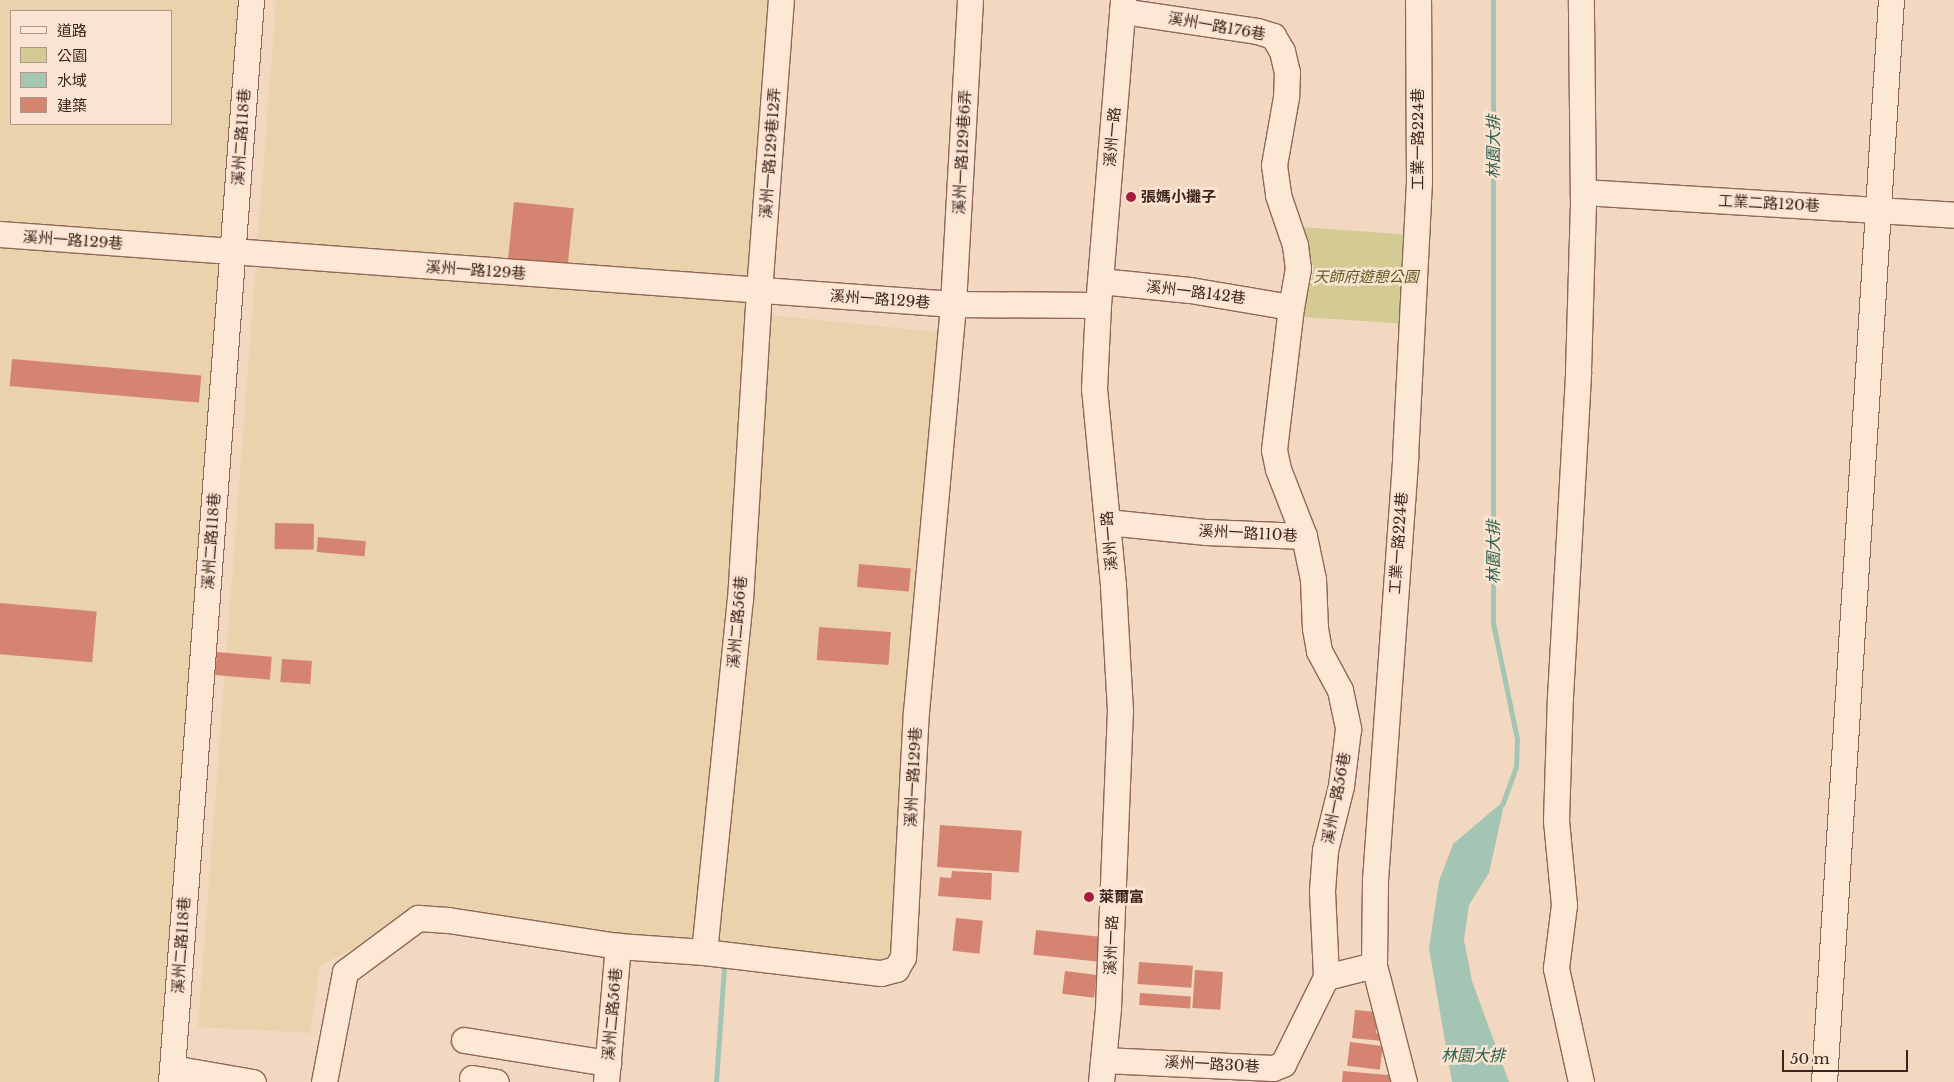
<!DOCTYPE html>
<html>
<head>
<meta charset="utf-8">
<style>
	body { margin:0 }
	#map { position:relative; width:1954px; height:1082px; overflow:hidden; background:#f3d8c1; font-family:"Libre Baskerville","Noto Sans TC",serif }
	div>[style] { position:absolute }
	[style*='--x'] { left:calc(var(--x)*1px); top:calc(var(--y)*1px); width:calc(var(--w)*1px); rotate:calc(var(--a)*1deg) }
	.farmland>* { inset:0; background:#ead2ad }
	.green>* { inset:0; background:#d3cb93 }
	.water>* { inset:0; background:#a4c5b3 }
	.stream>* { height:5px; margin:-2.5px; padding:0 2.5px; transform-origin:2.5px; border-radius:2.5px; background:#a4c5b3 }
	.building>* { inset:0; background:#d68472; transform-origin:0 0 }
	.roads { filter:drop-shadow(1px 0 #8f6756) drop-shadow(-1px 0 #8f6756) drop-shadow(0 1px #8f6756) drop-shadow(0 -1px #8f6756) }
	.minor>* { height:25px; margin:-12.5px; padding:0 12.5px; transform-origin:12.5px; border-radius:12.5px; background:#fde7d5 }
	.dots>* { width:14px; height:14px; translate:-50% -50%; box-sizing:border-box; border:2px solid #fae4d1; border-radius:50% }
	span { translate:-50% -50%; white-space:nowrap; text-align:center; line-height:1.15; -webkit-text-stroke:5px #fae4d1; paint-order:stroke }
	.street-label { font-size:15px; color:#3d241c }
	.poi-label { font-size:15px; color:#3d241c; font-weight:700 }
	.left { translate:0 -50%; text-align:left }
	.park-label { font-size:15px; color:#5b5c20; font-style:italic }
	.water-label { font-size:16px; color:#295f4f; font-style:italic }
	.legend { position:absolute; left:10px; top:10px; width:162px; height:115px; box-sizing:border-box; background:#fae4d1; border:1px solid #ae9789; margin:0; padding:6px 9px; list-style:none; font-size:15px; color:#3d241c }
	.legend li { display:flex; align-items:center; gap:10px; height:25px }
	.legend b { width:25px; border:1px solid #ae9789 }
	.scale { position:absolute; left:1782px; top:1050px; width:126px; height:22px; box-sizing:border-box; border:2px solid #3d241c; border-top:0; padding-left:6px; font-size:15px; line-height:18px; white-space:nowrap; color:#3d241c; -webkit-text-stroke:4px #fae4d1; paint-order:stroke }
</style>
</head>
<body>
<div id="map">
	<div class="farmland">
		<div style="clip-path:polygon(evenodd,0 0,242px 0,160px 1082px,0 1082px,0 0,11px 11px,171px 11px,171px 124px,11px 124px,11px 11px)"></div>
		<div style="clip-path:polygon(276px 0,772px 0,750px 313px,938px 332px,890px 963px,661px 941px,430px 907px,320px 966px,310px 1033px,198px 1027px)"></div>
	</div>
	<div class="green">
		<div style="clip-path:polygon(1301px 227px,1413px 235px,1409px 324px,1302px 317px,1314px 269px)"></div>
	</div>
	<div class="water">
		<div style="clip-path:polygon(1505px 800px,1489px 873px,1469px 905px,1464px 940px,1472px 981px,1509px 1082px,1452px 1082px,1429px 948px,1439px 881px,1453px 844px)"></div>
	</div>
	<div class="stream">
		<div style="--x:1493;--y:0;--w:623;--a:90"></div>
		<div style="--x:1493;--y:623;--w:118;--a:78.3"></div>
		<div style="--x:1517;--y:739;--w:28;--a:92"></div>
		<div style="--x:1516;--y:767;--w:40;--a:110.2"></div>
		<div style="--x:716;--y:1082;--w:114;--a:-86"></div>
	</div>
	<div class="building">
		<div style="left:514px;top:202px;width:60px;height:58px;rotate:6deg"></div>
		<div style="left:12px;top:359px;width:190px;height:27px;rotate:5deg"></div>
		<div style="left:275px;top:523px;width:39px;height:26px;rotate:1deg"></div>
		<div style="left:318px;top:537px;width:48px;height:15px;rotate:5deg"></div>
		<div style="left:859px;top:564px;width:52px;height:23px;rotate:5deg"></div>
		<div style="left:0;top:603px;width:97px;height:51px;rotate:5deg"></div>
		<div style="left:819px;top:627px;width:72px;height:33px;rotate:4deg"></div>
		<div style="left:217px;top:652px;width:55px;height:23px;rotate:5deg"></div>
		<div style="left:282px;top:659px;width:30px;height:23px;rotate:4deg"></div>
		<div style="left:940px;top:825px;width:82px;height:42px;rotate:4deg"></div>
		<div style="clip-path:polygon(952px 871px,992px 873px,991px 900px,938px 896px,940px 877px,951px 878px)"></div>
		<div style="left:956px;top:918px;width:27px;height:33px;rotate:6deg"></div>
		<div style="left:1036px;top:930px;width:66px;height:25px;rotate:6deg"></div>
		<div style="left:1139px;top:962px;width:54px;height:22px;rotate:4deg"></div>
		<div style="left:1195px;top:970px;width:28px;height:38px;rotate:4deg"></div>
		<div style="left:1065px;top:971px;width:32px;height:23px;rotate:7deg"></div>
		<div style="left:1140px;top:993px;width:51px;height:12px;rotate:4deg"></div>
		<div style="clip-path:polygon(1355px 1010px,1378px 1012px,1376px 1033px,1382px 1034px,1382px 1041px,1352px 1038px)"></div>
		<div style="left:1350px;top:1042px;width:33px;height:24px;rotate:7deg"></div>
		<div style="clip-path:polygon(1343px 1071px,1399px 1076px,1398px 1082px,1342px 1082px)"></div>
	</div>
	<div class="roads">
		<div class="minor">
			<div style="--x:1122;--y:11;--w:136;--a:8.4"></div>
			<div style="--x:1257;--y:31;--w:17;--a:17"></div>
			<div style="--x:1273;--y:36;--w:17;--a:59"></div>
			<div style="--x:1282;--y:51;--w:22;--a:77"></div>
			<div style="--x:1287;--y:72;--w:25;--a:92"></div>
			<div style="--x:1286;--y:97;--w:69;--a:100"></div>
			<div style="--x:1274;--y:165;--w:30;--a:82"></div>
			<div style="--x:1278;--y:195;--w:53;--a:71.2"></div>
			<div style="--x:1295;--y:245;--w:23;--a:83"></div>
			<div style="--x:1298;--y:268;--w:40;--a:100"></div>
			<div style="--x:1291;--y:307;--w:144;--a:96.8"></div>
			<div style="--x:1274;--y:450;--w:19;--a:78"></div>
			<div style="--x:1278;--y:469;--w:72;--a:68.8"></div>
			<div style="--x:1304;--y:536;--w:44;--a:78.2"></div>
			<div style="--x:1313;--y:579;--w:49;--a:87.7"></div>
			<div style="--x:1315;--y:628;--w:23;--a:80"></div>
			<div style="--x:1319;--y:651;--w:44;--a:61.7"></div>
			<div style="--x:1340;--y:690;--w:40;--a:78"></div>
			<div style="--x:1348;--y:729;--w:57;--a:97"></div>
			<div style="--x:1341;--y:786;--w:66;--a:104"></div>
			<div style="--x:1325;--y:850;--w:41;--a:94.2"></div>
			<div style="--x:1322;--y:891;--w:86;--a:87.3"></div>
			<div style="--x:1583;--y:192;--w:372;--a:3.5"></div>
			<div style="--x:0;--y:234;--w:956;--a:4.2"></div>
			<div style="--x:953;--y:304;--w:145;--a:0.4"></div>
			<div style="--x:1100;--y:281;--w:90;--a:5.7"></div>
			<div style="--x:1190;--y:290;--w:102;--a:9.6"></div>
			<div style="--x:1107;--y:522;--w:100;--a:5.8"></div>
			<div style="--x:1206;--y:532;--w:98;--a:2.3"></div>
			<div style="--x:704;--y:952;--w:354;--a:-84.2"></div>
			<div style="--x:740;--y:600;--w:310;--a:-86.5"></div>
			<div style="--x:759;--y:291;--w:292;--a:-85.7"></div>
			<div style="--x:464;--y:1040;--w:146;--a:9.1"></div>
			<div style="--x:1103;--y:1060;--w:170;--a:2.7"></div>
			<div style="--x:1273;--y:1068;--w:11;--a:-22"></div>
			<div style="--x:1283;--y:1064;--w:97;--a:-63.7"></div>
			<div style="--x:1326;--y:977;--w:49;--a:-14"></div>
			<div style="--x:172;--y:1068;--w:82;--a:9.8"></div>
			<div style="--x:472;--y:1078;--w:24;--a:9"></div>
			<div style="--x:171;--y:1082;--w:1085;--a:-85.77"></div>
			<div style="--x:324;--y:1082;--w:112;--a:-79.2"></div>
			<div style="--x:345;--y:972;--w:91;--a:-36.5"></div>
			<div style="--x:418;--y:918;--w:30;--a:4"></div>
			<div style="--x:448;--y:920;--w:172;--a:8.7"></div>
			<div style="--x:618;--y:946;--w:86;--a:4"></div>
			<div style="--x:704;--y:952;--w:178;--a:6.8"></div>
			<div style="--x:881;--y:973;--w:16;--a:-15"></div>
			<div style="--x:896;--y:969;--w:14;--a:-60"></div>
			<div style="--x:903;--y:957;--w:245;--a:-87"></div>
			<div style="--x:916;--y:712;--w:410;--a:-84.8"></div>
			<div style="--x:953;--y:304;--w:304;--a:-86.8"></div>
			<div style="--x:606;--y:1082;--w:137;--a:-85"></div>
			<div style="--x:1101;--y:1082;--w:74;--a:-84.6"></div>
			<div style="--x:1108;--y:1008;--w:297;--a:-87.7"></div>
			<div style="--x:1120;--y:711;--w:126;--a:-93.2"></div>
			<div style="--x:1113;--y:585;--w:197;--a:-95.5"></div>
			<div style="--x:1094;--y:389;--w:84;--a:-87.3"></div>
			<div style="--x:1098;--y:305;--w:306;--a:-85.3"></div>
			<div style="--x:1404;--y:1082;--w:121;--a:-104.4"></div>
			<div style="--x:1374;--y:965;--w:85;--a:-89.3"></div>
			<div style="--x:1375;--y:880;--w:424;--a:-85.9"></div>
			<div style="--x:1405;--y:457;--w:276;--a:-87.1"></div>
			<div style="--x:1419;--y:181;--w:181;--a:-90.3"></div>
			<div style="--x:1581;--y:1082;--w:117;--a:-102.4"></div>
			<div style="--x:1556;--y:968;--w:64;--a:-82.8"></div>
			<div style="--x:1564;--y:905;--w:84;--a:-95.4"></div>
			<div style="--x:1556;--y:821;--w:124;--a:-88.2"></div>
			<div style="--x:1560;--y:697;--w:326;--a:-86.8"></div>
			<div style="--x:1578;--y:371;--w:166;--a:-88.3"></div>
			<div style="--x:1583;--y:205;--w:205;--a:-90.6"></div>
			<div style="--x:1824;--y:1082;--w:1084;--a:-86.46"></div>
		</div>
	</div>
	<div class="dots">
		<div style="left:1131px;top:197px;background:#a61e3f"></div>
		<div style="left:1089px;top:897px;background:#a61e3f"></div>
	</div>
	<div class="street-label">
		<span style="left:1217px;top:26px;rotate:10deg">溪州一路176巷</span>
		<span style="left:241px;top:137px;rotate:-86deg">溪州二路118巷</span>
		<span style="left:1112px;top:137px;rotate:-85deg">溪州一路</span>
		<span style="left:1418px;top:139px;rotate:-90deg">工業一路224巷</span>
		<span style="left:962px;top:152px;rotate:-87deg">溪州一路129巷6弄</span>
		<span style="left:770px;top:153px;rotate:-86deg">溪州一路129巷12弄</span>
		<span style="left:1769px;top:203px;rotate:3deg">工業二路120巷</span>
		<span style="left:73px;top:240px;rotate:4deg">溪州一路129巷</span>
		<span style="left:476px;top:270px;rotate:4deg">溪州一路129巷</span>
		<span style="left:1196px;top:292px;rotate:7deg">溪州一路142巷</span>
		<span style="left:880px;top:299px;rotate:4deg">溪州一路129巷</span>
		<span style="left:1248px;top:533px;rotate:3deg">溪州一路110巷</span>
		<span style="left:211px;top:541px;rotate:-86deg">溪州二路118巷</span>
		<span style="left:1109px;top:541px;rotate:-95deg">溪州一路</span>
		<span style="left:1398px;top:543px;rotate:-86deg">工業一路224巷</span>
		<span style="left:737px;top:622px;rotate:-85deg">溪州二路56巷</span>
		<span style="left:913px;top:777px;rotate:-87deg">溪州一路129巷</span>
		<span style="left:1336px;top:798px;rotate:-79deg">溪州一路56巷</span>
		<span style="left:181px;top:945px;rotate:-86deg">溪州二路118巷</span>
		<span style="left:1111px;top:945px;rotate:-88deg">溪州一路</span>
		<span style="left:612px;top:1014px;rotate:-85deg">溪州二路56巷</span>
		<span style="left:1212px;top:1064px;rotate:3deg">溪州一路30巷</span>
	</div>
	<div class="poi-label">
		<span class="left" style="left:1141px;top:197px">張媽小攤子</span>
		<span class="left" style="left:1099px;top:897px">萊爾富</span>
	</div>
	<div class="park-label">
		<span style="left:1366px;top:277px">天師府遊憩公園</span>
	</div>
	<div class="water-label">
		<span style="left:1493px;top:147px;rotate:-90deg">林園大排</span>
		<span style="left:1493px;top:552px;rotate:-90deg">林園大排</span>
		<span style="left:1473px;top:1055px">林園大排</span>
	</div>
	<ul class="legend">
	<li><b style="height:6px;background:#fde7d5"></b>道路</li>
	<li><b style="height:14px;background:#d3cb93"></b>公園</li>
	<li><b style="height:14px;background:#a4c5b3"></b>水域</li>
	<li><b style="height:14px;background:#d68472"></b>建築</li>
	</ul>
	<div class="scale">50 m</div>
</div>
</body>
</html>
